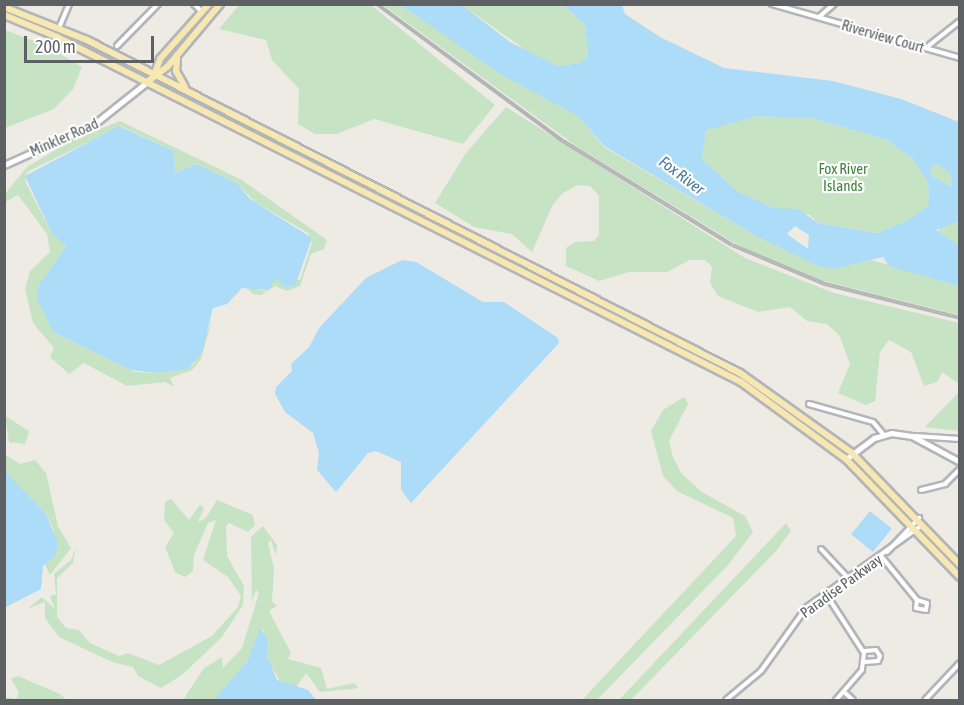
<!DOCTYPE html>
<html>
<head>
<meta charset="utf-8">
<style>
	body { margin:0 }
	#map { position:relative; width:964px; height:705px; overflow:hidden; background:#eeebe5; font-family:"Asap Condensed",sans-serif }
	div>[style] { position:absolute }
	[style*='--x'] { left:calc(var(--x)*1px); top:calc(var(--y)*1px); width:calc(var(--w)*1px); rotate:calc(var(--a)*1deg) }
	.green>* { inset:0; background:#c6e3c4 }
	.water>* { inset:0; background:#acdcf7; transform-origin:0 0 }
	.roads { filter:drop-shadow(2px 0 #b2b5b9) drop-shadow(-2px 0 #b2b5b9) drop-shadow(0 2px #b2b5b9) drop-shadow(0 -2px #b2b5b9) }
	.street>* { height:4px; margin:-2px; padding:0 2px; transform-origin:2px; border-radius:2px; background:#fff }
	.secondary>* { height:5px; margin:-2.5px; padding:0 2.5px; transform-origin:2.5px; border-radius:2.5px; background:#fff }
	.primary>* { height:6px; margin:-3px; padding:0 3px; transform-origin:3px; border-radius:3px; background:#f7e7b1 }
	.rail>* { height:4px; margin-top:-2px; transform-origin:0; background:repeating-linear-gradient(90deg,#fff 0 4.5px,#b3b4b4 0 9px); box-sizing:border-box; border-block:2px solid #b3b4b4 }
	span { translate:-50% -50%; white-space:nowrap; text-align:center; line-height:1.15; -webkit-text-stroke:4.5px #fff; paint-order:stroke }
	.street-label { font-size:15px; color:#5d6164 }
	.park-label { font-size:15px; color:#40823e }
	.water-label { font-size:16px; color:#47799f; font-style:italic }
	.frame { position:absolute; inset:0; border:6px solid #5d6164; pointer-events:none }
	.scale { position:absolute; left:24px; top:36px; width:130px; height:27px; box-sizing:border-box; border:3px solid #5d6164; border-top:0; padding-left:8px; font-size:18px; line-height:21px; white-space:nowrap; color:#5d6164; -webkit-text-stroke:4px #fff; paint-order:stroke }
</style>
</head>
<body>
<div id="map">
	<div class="green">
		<div style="clip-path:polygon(239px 5px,371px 5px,495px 105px,463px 144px,374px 119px,337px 134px,315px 134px,298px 124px,299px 89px,272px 60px,266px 40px,219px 29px)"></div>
		<div style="clip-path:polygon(383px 5px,401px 5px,578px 116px,604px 147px,753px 234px,833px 269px,870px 260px,944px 279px,959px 286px,959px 315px,820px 280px,741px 247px,576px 146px)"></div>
		<div style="clip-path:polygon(462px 5px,564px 5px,585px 25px,588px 55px,580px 63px,558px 66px,537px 58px)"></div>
		<div style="clip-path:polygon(5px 30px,47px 46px,82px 67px,73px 89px,54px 109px,5px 128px)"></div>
		<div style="clip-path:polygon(506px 107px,745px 258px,834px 293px,959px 323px,959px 384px,942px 372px,937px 382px,924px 386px,911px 352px,889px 340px,880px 352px,875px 401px,866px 405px,838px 393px,850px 364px,839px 335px,827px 324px,807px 321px,790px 307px,758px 312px,718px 296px,710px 283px,712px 267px,705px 260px,690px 260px,667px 272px,629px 272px,599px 281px,566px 266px,566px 248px,575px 242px,594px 241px,599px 235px,599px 196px,590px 186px,578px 185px,563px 193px,552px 206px,532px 252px,512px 234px,474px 227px,435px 203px,466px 153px)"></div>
		<div style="clip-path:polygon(758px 116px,811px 118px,885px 139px,912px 158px,928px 182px,929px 204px,912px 218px,878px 233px,818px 223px,810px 215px,774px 208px,738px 192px,702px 159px,706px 129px)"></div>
		<div style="clip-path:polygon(120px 121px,242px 180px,327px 240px,324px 249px,311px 254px,300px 286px,287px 291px,275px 286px,261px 295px,253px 294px,246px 287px,265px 291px,276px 278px,300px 280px,312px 243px,308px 233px,255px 202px,237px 183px,196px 164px,175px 173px,174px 151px,121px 126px,27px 172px,25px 181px,52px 234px,66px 246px,44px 279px,53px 332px,135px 372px,156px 373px,193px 365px,212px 320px,201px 359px,192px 370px,170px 378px,174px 387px,165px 382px,127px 386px,84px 363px,69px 374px,50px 357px,54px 348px,33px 323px,25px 289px,30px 271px,50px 252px,47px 234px,18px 195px,5px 202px,4px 195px,27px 167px,70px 141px)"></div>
		<div style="clip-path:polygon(936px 163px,950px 173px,952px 187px,932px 176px,930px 169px)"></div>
		<div style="clip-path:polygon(959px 221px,959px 246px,937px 235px,940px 227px)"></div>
		<div style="clip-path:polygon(959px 392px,959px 431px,925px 427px)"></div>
		<div style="clip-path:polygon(684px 397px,688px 404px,669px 441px,673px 457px,681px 473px,702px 492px,745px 516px,753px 532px,728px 565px,597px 700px,582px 700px,736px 536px,733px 518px,677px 491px,663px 476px,651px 431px,663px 410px)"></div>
		<div style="clip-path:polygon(5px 416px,29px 431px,25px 444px,9px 442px)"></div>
		<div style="clip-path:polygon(4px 454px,20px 464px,35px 460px,46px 473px,58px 526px,71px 548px,50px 575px,45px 565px,57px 548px,53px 528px,46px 514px,5px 471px)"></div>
		<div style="clip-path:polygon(171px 499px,189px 520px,200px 505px,204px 508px,198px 522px,206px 518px,217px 500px,253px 515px,255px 525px,248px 532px,229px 523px,226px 526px,227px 556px,244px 586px,243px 605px,222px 637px,182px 675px,161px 688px,138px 676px,133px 667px,112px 662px,59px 637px,45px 618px,45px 602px,27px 609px,42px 597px,55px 609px,50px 596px,56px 594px,54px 574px,71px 560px,76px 547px,73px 563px,57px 578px,57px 617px,66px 628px,79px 630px,90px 643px,119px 656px,128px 653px,159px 665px,212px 636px,238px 607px,241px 596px,228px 577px,203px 560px,216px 520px,208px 523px,194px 555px,193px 571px,185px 577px,175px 572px,165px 547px,174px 533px,164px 520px,165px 502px)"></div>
		<div style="clip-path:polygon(786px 523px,791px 531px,776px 551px,631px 700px,619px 700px)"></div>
		<div style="clip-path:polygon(263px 526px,277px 545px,276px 556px,271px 540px,268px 543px,274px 568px,272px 601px,277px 606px,269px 611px,291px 653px,288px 659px,321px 668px,327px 689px,354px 683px,359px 688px,320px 692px,306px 673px,296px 687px,281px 683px,270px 663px,263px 629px,247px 662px,223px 695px,214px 700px,183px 700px,204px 668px,222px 657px,223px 668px,242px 648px,259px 593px,256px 590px,252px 601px,251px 537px)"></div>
		<div style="clip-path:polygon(18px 676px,60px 694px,67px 700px,5px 700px,5px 697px,16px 699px,19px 693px,11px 679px)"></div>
	</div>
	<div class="water">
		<div style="clip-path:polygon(evenodd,401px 5px,462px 5px,510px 42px,558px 66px,580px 63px,588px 55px,585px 25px,564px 5px,622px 5px,625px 14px,660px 37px,724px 68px,833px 81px,901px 99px,959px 122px,959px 221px,936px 230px,959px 246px,959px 286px,889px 266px,883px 257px,833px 269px,816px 265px,753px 234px,604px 146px,578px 116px,499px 73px,401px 5px,758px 116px,811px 118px,885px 139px,912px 158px,928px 182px,929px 204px,912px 218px,878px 233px,818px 223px,798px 209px,774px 208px,738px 192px,702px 159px,706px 130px,758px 116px,401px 5px,936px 163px,950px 173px,952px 187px,932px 176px,930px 169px,936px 163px,401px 5px,795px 226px,809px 235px,808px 249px,787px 234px,795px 226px)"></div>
		<div style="clip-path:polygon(119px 126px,174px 151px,175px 173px,196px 164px,237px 183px,250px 199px,312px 238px,295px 286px,285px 287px,276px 278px,268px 290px,242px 288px,227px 304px,213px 308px,202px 352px,188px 369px,156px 373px,131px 370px,53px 332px,37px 298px,38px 287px,66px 246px,52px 234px,25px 176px)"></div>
		<div style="clip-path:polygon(402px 260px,416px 262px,483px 302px,504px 302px,558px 338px,559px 343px,411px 503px,401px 490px,401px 462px,376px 451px,368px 453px,336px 492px,317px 470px,319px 453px,313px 433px,285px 412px,275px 394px,276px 387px,292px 371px,291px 364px,309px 347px,319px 328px,366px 278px)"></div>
		<div style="clip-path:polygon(5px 471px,46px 514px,58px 543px,55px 555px,43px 566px,41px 589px,6px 607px)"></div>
		<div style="left:870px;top:511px;width:28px;height:30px;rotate:39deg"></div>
		<div style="clip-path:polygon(260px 629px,267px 637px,268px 657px,277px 680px,308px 690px,316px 700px,214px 700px,247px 662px)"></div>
	</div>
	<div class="roads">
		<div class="street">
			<div style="--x:194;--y:4;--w:11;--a:45"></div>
			<div style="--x:772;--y:4;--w:196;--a:16"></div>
			<div style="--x:819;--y:17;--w:20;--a:-41"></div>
			<div style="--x:59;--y:28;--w:26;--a:-67"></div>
			<div style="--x:117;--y:46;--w:59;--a:-45.7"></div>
			<div style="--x:927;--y:47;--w:42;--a:-38.2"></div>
			<div style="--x:809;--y:404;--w:66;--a:15.7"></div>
			<div style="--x:873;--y:422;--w:16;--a:50"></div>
			<div style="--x:915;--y:436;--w:45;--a:3.8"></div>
			<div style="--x:921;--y:490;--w:25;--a:-14"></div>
			<div style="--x:945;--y:484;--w:21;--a:-45"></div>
			<div style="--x:821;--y:549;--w:41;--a:47"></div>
			<div style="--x:887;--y:552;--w:47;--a:-46.7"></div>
			<div style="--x:881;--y:556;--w:57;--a:50.7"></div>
			<div style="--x:917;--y:600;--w:10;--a:17"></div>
			<div style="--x:927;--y:603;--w:7;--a:98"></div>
			<div style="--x:926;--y:610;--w:10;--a:-169"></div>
			<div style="--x:916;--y:608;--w:8;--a:-83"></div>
			<div style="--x:826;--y:594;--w:70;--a:57.2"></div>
			<div style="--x:864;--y:653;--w:17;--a:97"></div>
			<div style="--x:862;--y:670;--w:40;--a:131"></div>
			<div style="--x:864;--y:651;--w:12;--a:-5"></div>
			<div style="--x:876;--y:650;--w:7;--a:56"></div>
			<div style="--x:880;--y:656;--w:5;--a:112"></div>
			<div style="--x:878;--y:661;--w:13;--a:176"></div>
			<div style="--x:844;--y:692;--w:12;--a:42"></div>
			<div style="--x:726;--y:700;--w:45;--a:-39.6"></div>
			<div style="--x:761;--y:671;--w:77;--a:-54.5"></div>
			<div style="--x:806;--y:608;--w:143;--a:-35.6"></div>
			<div style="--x:925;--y:700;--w:51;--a:-46.6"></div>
		</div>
		<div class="secondary">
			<div style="--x:4;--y:165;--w:98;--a:-24.2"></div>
			<div style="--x:93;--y:125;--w:69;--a:-38.5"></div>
			<div style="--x:846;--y:459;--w:35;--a:-37"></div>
			<div style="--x:874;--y:438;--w:18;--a:-16"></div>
			<div style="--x:891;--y:433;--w:21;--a:8"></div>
			<div style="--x:912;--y:436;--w:55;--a:28.4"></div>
		</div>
		<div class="primary">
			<div style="--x:4;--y:7;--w:89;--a:21.7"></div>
			<div style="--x:87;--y:40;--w:733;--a:27.02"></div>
			<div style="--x:740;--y:373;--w:138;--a:35.5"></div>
			<div style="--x:852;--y:453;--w:156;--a:46"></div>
			<div style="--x:4;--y:15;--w:57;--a:22.5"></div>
			<div style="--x:57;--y:37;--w:766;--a:26.77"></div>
			<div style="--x:741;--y:382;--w:130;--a:36.3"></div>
			<div style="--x:846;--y:459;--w:164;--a:46"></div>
			<div style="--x:177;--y:58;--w:13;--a:94"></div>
			<div style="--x:176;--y:71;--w:18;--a:61"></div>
			<div style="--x:155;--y:73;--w:15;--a:-70"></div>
			<div style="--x:160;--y:59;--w:74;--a:-48.3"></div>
			<div style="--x:147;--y:82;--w:26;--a:-37"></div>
			<div style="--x:168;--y:66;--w:81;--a:-50"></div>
		</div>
	</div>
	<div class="rail">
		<div style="--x:377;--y:4;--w:231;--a:36.4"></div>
		<div style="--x:563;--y:141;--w:198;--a:31.6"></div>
		<div style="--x:732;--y:245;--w:101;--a:22.8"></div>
		<div style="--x:825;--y:284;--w:139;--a:14.1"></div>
	</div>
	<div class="street-label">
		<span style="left:883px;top:36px;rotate:16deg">Riverview Court</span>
		<span style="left:64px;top:137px;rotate:-24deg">Minkler Road</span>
		<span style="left:841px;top:586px;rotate:-36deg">Paradise Parkway</span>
	</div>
	<div class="park-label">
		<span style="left:843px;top:177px">Fox River<br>Islands</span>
	</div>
	<div class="water-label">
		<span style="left:682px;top:175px;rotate:37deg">Fox River</span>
	</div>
	<div class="frame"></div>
	<div class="scale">200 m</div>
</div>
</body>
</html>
